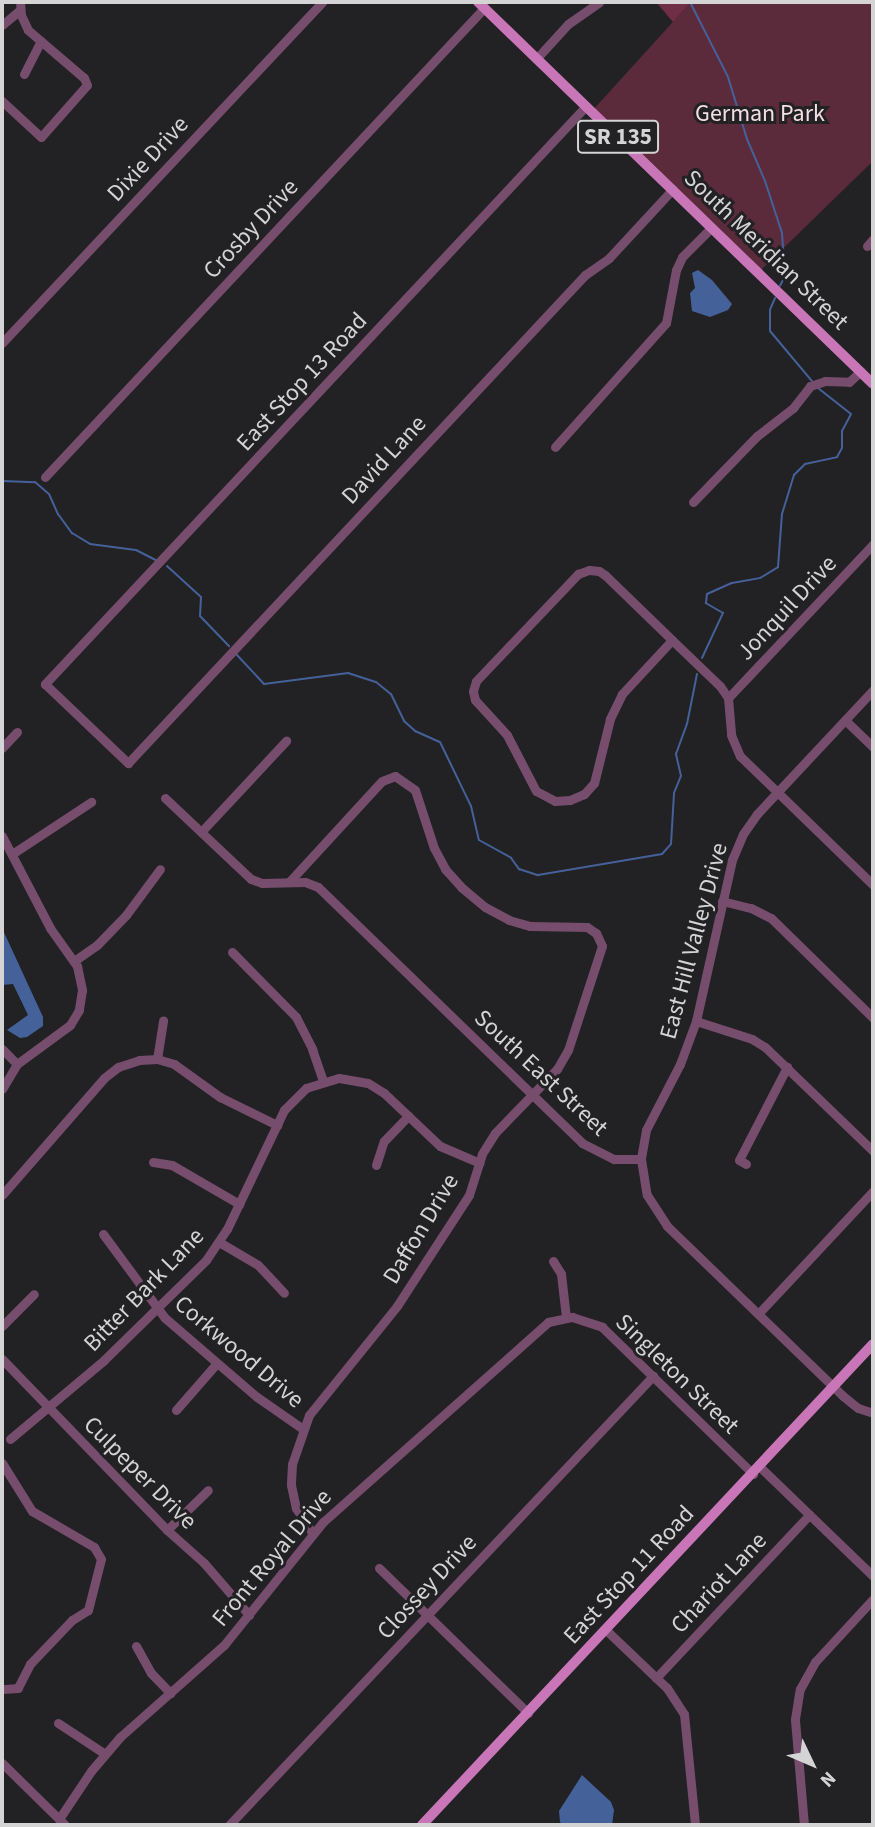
<!DOCTYPE html>
<html>
<head>
<meta charset="utf-8">
<style>
	body { margin:0 }
	#map { position:relative; width:875px; height:1827px; overflow:hidden; background:#222123; font-family:"Source Sans 3",sans-serif }
	div>[style] { position:absolute }
	[style*='--x'] { left:calc(var(--x)*1px); top:calc(var(--y)*1px); width:calc(var(--w)*1px); rotate:calc(var(--a)*1deg) }
	.green>* { inset:0; background:#5b2b3c }
	.forest>* { inset:0; background:#6f2e46 }
	.water>* { inset:0; background:#45619a }
	.stream>* { height:2px; margin:-1px; padding:0 1px; transform-origin:1px; border-radius:1px; background:#45619a }
	.minor>* { height:9px; margin:-4.5px; padding:0 4.5px; transform-origin:4.5px; border-radius:4.5px; background:#764d6c }
	.major>* { height:10px; margin:-5px; padding:0 5px; transform-origin:5px; border-radius:5px; background:#c976b8 }
	span { translate:-50% -50%; white-space:nowrap; text-align:center; line-height:1.15; -webkit-text-stroke:6px #222123; paint-order:stroke }
	.shield-label span { padding:2px 5px; background:#222123; border:2px solid; border-radius:5px; -webkit-text-stroke-width:0 }
	.shield-label { font-size:23px; color:#d5d4d5; font-weight:700 }
	.park-label { font-size:24px; color:#f3dee3 }
	.street-label { font-size:24px; color:#d5d4d5 }
	.frame { position:absolute; inset:0; border:4px solid #d5d4d5; pointer-events:none }
	.north { position:absolute; left:777px; top:1729px; width:70px; height:70px; -webkit-text-stroke:5px #222123; paint-order:stroke; rotate:134deg; font-size:19px; font-weight:700; line-height:28px; text-align:center; color:#d5d4d5 }
	.north::after { content:''; display:block; margin:auto; width:24px; height:32px; background:#d5d4d5; clip-path:polygon(50% 0,100% 100%,50% 72%,0 100%) }
</style>
</head>
<body>
<div id="map">
	<div class="green">
		<div style="clip-path:polygon(691px 2px,873px 2px,873px 161px,759px 272px,592px 111px)"></div>
	</div>
	<div class="forest">
		<div style="clip-path:polygon(656px 2px,691px 2px,673px 22px)"></div>
	</div>
	<div class="water">
		<div style="clip-path:polygon(698px 270px,712px 280px,732px 304px,728px 310px,710px 317px,692px 311px,690px 293px,695px 288px,692px 273px)"></div>
		<div style="clip-path:polygon(2px 928px,43px 1017px,43px 1026px,27px 1037px,20px 1038px,7px 1030px,28px 1015px,13px 984px,2px 985px)"></div>
		<div style="clip-path:polygon(582px 1775px,611px 1802px,614px 1810px,612px 1825px,563px 1825px,560px 1822px,559px 1811px)"></div>
	</div>
	<div class="stream">
		<div style="--x:690;--y:2;--w:84;--a:63.1"></div>
		<div style="--x:728;--y:77;--w:65;--a:73"></div>
		<div style="--x:747;--y:139;--w:46;--a:66.8"></div>
		<div style="--x:765;--y:181;--w:55;--a:71.9"></div>
		<div style="--x:782;--y:233;--w:43;--a:86"></div>
		<div style="--x:785;--y:276;--w:11;--a:117"></div>
		<div style="--x:775;--y:298;--w:13;--a:113"></div>
		<div style="--x:770;--y:310;--w:21;--a:90"></div>
		<div style="--x:770;--y:331;--w:65;--a:50"></div>
		<div style="--x:2;--y:481;--w:33;--a:2"></div>
		<div style="--x:35;--y:482;--w:18;--a:41"></div>
		<div style="--x:49;--y:494;--w:22;--a:66"></div>
		<div style="--x:58;--y:514;--w:24;--a:54"></div>
		<div style="--x:72;--y:533;--w:21;--a:31"></div>
		<div style="--x:90;--y:544;--w:46;--a:7.4"></div>
		<div style="--x:136;--y:550;--w:22;--a:27"></div>
		<div style="--x:167;--y:566;--w:46;--a:42.4"></div>
		<div style="--x:201;--y:597;--w:19;--a:93"></div>
		<div style="--x:200;--y:616;--w:42;--a:46"></div>
		<div style="--x:237;--y:655;--w:40;--a:47"></div>
		<div style="--x:264;--y:684;--w:85;--a:-7.5"></div>
		<div style="--x:348;--y:673;--w:29;--a:18"></div>
		<div style="--x:376;--y:682;--w:19;--a:39"></div>
		<div style="--x:391;--y:694;--w:30;--a:64"></div>
		<div style="--x:404;--y:721;--w:15;--a:42"></div>
		<div style="--x:415;--y:731;--w:27;--a:24"></div>
		<div style="--x:440;--y:742;--w:71;--a:64.2"></div>
		<div style="--x:471;--y:806;--w:35;--a:77"></div>
		<div style="--x:479;--y:840;--w:37;--a:29"></div>
		<div style="--x:511;--y:858;--w:14;--a:54"></div>
		<div style="--x:519;--y:869;--w:20;--a:18"></div>
		<div style="--x:538;--y:875;--w:126;--a:-9.6"></div>
		<div style="--x:662;--y:854;--w:13;--a:-48"></div>
		<div style="--x:671;--y:844;--w:51;--a:-86.6"></div>
		<div style="--x:674;--y:793;--w:18;--a:-68"></div>
		<div style="--x:681;--y:776;--w:23;--a:-103"></div>
		<div style="--x:676;--y:754;--w:32;--a:-70"></div>
		<div style="--x:687;--y:724;--w:51;--a:-78.7"></div>
		<div style="--x:702;--y:658;--w:50;--a:-65"></div>
		<div style="--x:723;--y:613;--w:20;--a:-150"></div>
		<div style="--x:706;--y:603;--w:9;--a:-84"></div>
		<div style="--x:707;--y:594;--w:27;--a:-24"></div>
		<div style="--x:732;--y:583;--w:28;--a:-10"></div>
		<div style="--x:760;--y:578;--w:21;--a:-31"></div>
		<div style="--x:778;--y:567;--w:53;--a:-85.7"></div>
		<div style="--x:782;--y:514;--w:41;--a:-72.9"></div>
		<div style="--x:794;--y:475;--w:16;--a:-45"></div>
		<div style="--x:805;--y:464;--w:33;--a:-12"></div>
		<div style="--x:837;--y:457;--w:10;--a:-61"></div>
		<div style="--x:842;--y:448;--w:17;--a:-90"></div>
		<div style="--x:842;--y:431;--w:19;--a:-62"></div>
		<div style="--x:851;--y:414;--w:42;--a:-141.8"></div>
	</div>
	<div class="minor">
		<div style="--x:2;--y:25;--w:23;--a:-40"></div>
		<div style="--x:537;--y:58;--w:46;--a:-47.6"></div>
		<div style="--x:568;--y:24;--w:38;--a:-35"></div>
		<div style="--x:24;--y:74;--w:37;--a:-63"></div>
		<div style="--x:2;--y:101;--w:53;--a:42.7"></div>
		<div style="--x:41;--y:137;--w:69;--a:-48.5"></div>
		<div style="--x:87;--y:85;--w:8;--a:-113"></div>
		<div style="--x:84;--y:78;--w:74;--a:-139.4"></div>
		<div style="--x:28;--y:30;--w:17;--a:-115"></div>
		<div style="--x:21;--y:15;--w:13;--a:-94"></div>
		<div style="--x:586;--y:106;--w:792;--a:133.11"></div>
		<div style="--x:45;--y:684;--w:115;--a:43.6"></div>
		<div style="--x:128;--y:763;--w:669;--a:-46.88"></div>
		<div style="--x:585;--y:275;--w:29;--a:-35"></div>
		<div style="--x:609;--y:258;--w:94;--a:-47.2"></div>
		<div style="--x:867;--y:246;--w:9;--a:-49"></div>
		<div style="--x:2;--y:343;--w:468;--a:-46.8"></div>
		<div style="--x:555;--y:447;--w:166;--a:-48.2"></div>
		<div style="--x:666;--y:323;--w:54;--a:-79.3"></div>
		<div style="--x:676;--y:270;--w:14;--a:-65"></div>
		<div style="--x:682;--y:257;--w:42;--a:-45"></div>
		<div style="--x:45;--y:477;--w:642;--a:-46.89"></div>
		<div style="--x:693;--y:502;--w:92;--a:-45.9"></div>
		<div style="--x:757;--y:436;--w:46;--a:-37.9"></div>
		<div style="--x:793;--y:408;--w:28;--a:-52"></div>
		<div style="--x:810;--y:386;--w:16;--a:-18"></div>
		<div style="--x:825;--y:381;--w:24;--a:2"></div>
		<div style="--x:849;--y:382;--w:16;--a:-43"></div>
		<div style="--x:672;--y:640;--w:74;--a:132.8"></div>
		<div style="--x:622;--y:694;--w:28;--a:116"></div>
		<div style="--x:610;--y:719;--w:66;--a:104"></div>
		<div style="--x:594;--y:783;--w:15;--a:132"></div>
		<div style="--x:584;--y:794;--w:15;--a:157"></div>
		<div style="--x:570;--y:800;--w:15;--a:176"></div>
		<div style="--x:555;--y:801;--w:21;--a:-152"></div>
		<div style="--x:536;--y:791;--w:63;--a:-117.4"></div>
		<div style="--x:507;--y:735;--w:47;--a:-132.4"></div>
		<div style="--x:475;--y:700;--w:9;--a:-103"></div>
		<div style="--x:473;--y:691;--w:10;--a:-73"></div>
		<div style="--x:476;--y:681;--w:148;--a:-46.4"></div>
		<div style="--x:578;--y:574;--w:12;--a:-20"></div>
		<div style="--x:589;--y:570;--w:10;--a:6"></div>
		<div style="--x:599;--y:571;--w:7;--a:34"></div>
		<div style="--x:605;--y:575;--w:93;--a:44.1"></div>
		<div style="--x:672;--y:640;--w:66;--a:43.8"></div>
		<div style="--x:720;--y:686;--w:14;--a:56"></div>
		<div style="--x:728;--y:698;--w:37;--a:85"></div>
		<div style="--x:731;--y:735;--w:23;--a:67"></div>
		<div style="--x:740;--y:756;--w:185;--a:44.1"></div>
		<div style="--x:873;--y:690;--w:170;--a:133.1"></div>
		<div style="--x:757;--y:814;--w:24;--a:125"></div>
		<div style="--x:743;--y:834;--w:28;--a:113"></div>
		<div style="--x:732;--y:860;--w:165;--a:102.6"></div>
		<div style="--x:696;--y:1021;--w:46;--a:110.4"></div>
		<div style="--x:680;--y:1064;--w:74;--a:117.3"></div>
		<div style="--x:646;--y:1130;--w:29;--a:100"></div>
		<div style="--x:641;--y:1159;--w:36;--a:81"></div>
		<div style="--x:647;--y:1195;--w:37;--a:57"></div>
		<div style="--x:667;--y:1226;--w:245;--a:44"></div>
		<div style="--x:843;--y:1396;--w:19;--a:39"></div>
		<div style="--x:858;--y:1408;--w:16;--a:18"></div>
		<div style="--x:728;--y:698;--w:212;--a:-46.7"></div>
		<div style="--x:845;--y:720;--w:39;--a:44"></div>
		<div style="--x:2;--y:748;--w:22;--a:-47"></div>
		<div style="--x:165;--y:798;--w:118;--a:43.3"></div>
		<div style="--x:251;--y:879;--w:12;--a:20"></div>
		<div style="--x:262;--y:883;--w:43;--a:-1.3"></div>
		<div style="--x:305;--y:882;--w:14;--a:21"></div>
		<div style="--x:318;--y:887;--w:368;--a:44.1"></div>
		<div style="--x:582;--y:1143;--w:36;--a:27"></div>
		<div style="--x:614;--y:1159;--w:27;--a:0"></div>
		<div style="--x:201;--y:832;--w:125;--a:-47"></div>
		<div style="--x:2;--y:836;--w:104;--a:62.4"></div>
		<div style="--x:50;--y:928;--w:47;--a:54.6"></div>
		<div style="--x:77;--y:966;--w:25;--a:78"></div>
		<div style="--x:82;--y:990;--w:20;--a:99"></div>
		<div style="--x:79;--y:1010;--w:17;--a:121"></div>
		<div style="--x:70;--y:1025;--w:66;--a:143.7"></div>
		<div style="--x:17;--y:1064;--w:29;--a:121"></div>
		<div style="--x:12;--y:854;--w:95;--a:-33.4"></div>
		<div style="--x:289;--y:882;--w:137;--a:-47.4"></div>
		<div style="--x:382;--y:781;--w:14;--a:-21"></div>
		<div style="--x:395;--y:776;--w:24;--a:35"></div>
		<div style="--x:415;--y:790;--w:61;--a:71.9"></div>
		<div style="--x:434;--y:848;--w:24;--a:62"></div>
		<div style="--x:445;--y:869;--w:24;--a:48"></div>
		<div style="--x:461;--y:887;--w:31;--a:40"></div>
		<div style="--x:485;--y:907;--w:27;--a:28"></div>
		<div style="--x:509;--y:920;--w:22;--a:16"></div>
		<div style="--x:530;--y:926;--w:57;--a:1"></div>
		<div style="--x:587;--y:927;--w:11;--a:34"></div>
		<div style="--x:596;--y:933;--w:14;--a:65"></div>
		<div style="--x:602;--y:946;--w:109;--a:108.1"></div>
		<div style="--x:568;--y:1050;--w:22;--a:120"></div>
		<div style="--x:557;--y:1069;--w:89;--a:134.1"></div>
		<div style="--x:495;--y:1133;--w:25;--a:122"></div>
		<div style="--x:482;--y:1154;--w:43;--a:107.6"></div>
		<div style="--x:469;--y:1195;--w:132;--a:123"></div>
		<div style="--x:397;--y:1306;--w:140;--a:128.9"></div>
		<div style="--x:309;--y:1415;--w:52;--a:109.1"></div>
		<div style="--x:292;--y:1464;--w:21;--a:93"></div>
		<div style="--x:291;--y:1485;--w:24;--a:78"></div>
		<div style="--x:296;--y:1508;--w:30;--a:57"></div>
		<div style="--x:722;--y:901;--w:30;--a:14"></div>
		<div style="--x:751;--y:908;--w:22;--a:27"></div>
		<div style="--x:771;--y:918;--w:143;--a:44.4"></div>
		<div style="--x:232;--y:952;--w:91;--a:45.4"></div>
		<div style="--x:296;--y:1017;--w:36;--a:63"></div>
		<div style="--x:312;--y:1049;--w:34;--a:71"></div>
		<div style="--x:74;--y:961;--w:28;--a:-35"></div>
		<div style="--x:97;--y:945;--w:42;--a:-46"></div>
		<div style="--x:126;--y:915;--w:57;--a:-53.5"></div>
		<div style="--x:696;--y:1021;--w:59;--a:17.8"></div>
		<div style="--x:752;--y:1039;--w:15;--a:32"></div>
		<div style="--x:765;--y:1047;--w:150;--a:43.9"></div>
		<div style="--x:2;--y:1049;--w:21;--a:45"></div>
		<div style="--x:157;--y:1059;--w:39;--a:-81"></div>
		<div style="--x:153;--y:1162;--w:19;--a:9"></div>
		<div style="--x:172;--y:1165;--w:78;--a:30.2"></div>
		<div style="--x:746;--y:1164;--w:8;--a:-150"></div>
		<div style="--x:739;--y:1160;--w:105;--a:-62.7"></div>
		<div style="--x:376;--y:1165;--w:25;--a:-72"></div>
		<div style="--x:384;--y:1141;--w:35;--a:-46"></div>
		<div style="--x:2;--y:1195;--w:155;--a:-48.9"></div>
		<div style="--x:104;--y:1078;--w:18;--a:-38"></div>
		<div style="--x:118;--y:1067;--w:22;--a:-18"></div>
		<div style="--x:139;--y:1060;--w:18;--a:-3"></div>
		<div style="--x:157;--y:1059;--w:18;--a:16"></div>
		<div style="--x:174;--y:1064;--w:57;--a:35.7"></div>
		<div style="--x:220;--y:1097;--w:64;--a:26.2"></div>
		<div style="--x:103;--y:1234;--w:104;--a:53.6"></div>
		<div style="--x:165;--y:1318;--w:121;--a:40.7"></div>
		<div style="--x:257;--y:1397;--w:56;--a:34.8"></div>
		<div style="--x:219;--y:1242;--w:45;--a:30.5"></div>
		<div style="--x:258;--y:1265;--w:38;--a:47"></div>
		<div style="--x:553;--y:1261;--w:15;--a:58"></div>
		<div style="--x:561;--y:1274;--w:43;--a:83.4"></div>
		<div style="--x:758;--y:1314;--w:168;--a:-46.9"></div>
		<div style="--x:2;--y:1326;--w:45;--a:-45"></div>
		<div style="--x:2;--y:1359;--w:238;--a:46"></div>
		<div style="--x:167;--y:1530;--w:50;--a:41.7"></div>
		<div style="--x:204;--y:1563;--w:69;--a:49.1"></div>
		<div style="--x:176;--y:1410;--w:62;--a:-48.9"></div>
		<div style="--x:10;--y:1439;--w:123;--a:-40"></div>
		<div style="--x:104;--y:1360;--w:143;--a:-44.4"></div>
		<div style="--x:206;--y:1260;--w:37;--a:-56"></div>
		<div style="--x:227;--y:1229;--w:132;--a:-64.4"></div>
		<div style="--x:284;--y:1110;--w:31;--a:-45"></div>
		<div style="--x:306;--y:1088;--w:34;--a:-17"></div>
		<div style="--x:339;--y:1078;--w:29;--a:10"></div>
		<div style="--x:368;--y:1083;--w:19;--a:32"></div>
		<div style="--x:384;--y:1093;--w:77;--a:43.4"></div>
		<div style="--x:440;--y:1146;--w:43;--a:23"></div>
		<div style="--x:2;--y:1463;--w:57;--a:58"></div>
		<div style="--x:32;--y:1511;--w:72;--a:30.1"></div>
		<div style="--x:94;--y:1547;--w:14;--a:60"></div>
		<div style="--x:101;--y:1559;--w:53;--a:104.3"></div>
		<div style="--x:88;--y:1610;--w:19;--a:148"></div>
		<div style="--x:72;--y:1620;--w:61;--a:133.7"></div>
		<div style="--x:30;--y:1664;--w:27;--a:117"></div>
		<div style="--x:18;--y:1688;--w:16;--a:176"></div>
		<div style="--x:760;--y:1467;--w:157;--a:44"></div>
		<div style="--x:167;--y:1530;--w:57;--a:-44.3"></div>
		<div style="--x:379;--y:1568;--w:208;--a:44.2"></div>
		<div style="--x:606;--y:1630;--w:84;--a:43.6"></div>
		<div style="--x:667;--y:1688;--w:31;--a:57"></div>
		<div style="--x:684;--y:1714;--w:112;--a:84.3"></div>
		<div style="--x:136;--y:1646;--w:31;--a:61"></div>
		<div style="--x:151;--y:1673;--w:28;--a:46"></div>
		<div style="--x:656;--y:1678;--w:224;--a:-46.8"></div>
		<div style="--x:58;--y:1723;--w:56;--a:33.4"></div>
		<div style="--x:2;--y:1763;--w:88;--a:44.5"></div>
		<div style="--x:59;--y:1819;--w:58;--a:-56.3"></div>
		<div style="--x:91;--y:1771;--w:45;--a:-49.5"></div>
		<div style="--x:120;--y:1737;--w:139;--a:-41.5"></div>
		<div style="--x:224;--y:1645;--w:158;--a:-51.2"></div>
		<div style="--x:323;--y:1522;--w:301;--a:-41.6"></div>
		<div style="--x:548;--y:1322;--w:25;--a:-12"></div>
		<div style="--x:572;--y:1317;--w:32;--a:18"></div>
		<div style="--x:602;--y:1327;--w:211;--a:44.2"></div>
		<div style="--x:229;--y:1825;--w:618;--a:-46.64"></div>
		<div style="--x:804;--y:1825;--w:106;--a:-94.9"></div>
		<div style="--x:795;--y:1719;--w:30;--a:-81"></div>
		<div style="--x:800;--y:1689;--w:31;--a:-61"></div>
		<div style="--x:815;--y:1662;--w:86;--a:-47.4"></div>
	</div>
	<div class="major">
		<div style="--x:478;--y:2;--w:549;--a:44.04"></div>
		<div style="--x:422;--y:1825;--w:659;--a:-46.84"></div>
	</div>
	<div class="shield-label">
		<span style="left:618px;top:137px">SR 135</span>
	</div>
	<div class="park-label">
		<span style="left:760px;top:114px">German Park</span>
	</div>
	<div class="street-label">
		<span style="left:148px;top:159px;rotate:-47deg">Dixie Drive</span>
		<span style="left:251px;top:229px;rotate:-47deg">Crosby Drive</span>
		<span style="left:766px;top:250px;rotate:44deg">South Meridian Street</span>
		<span style="left:302px;top:382px;rotate:-47deg">East Stop 13 Road</span>
		<span style="left:384px;top:460px;rotate:-47deg">David Lane</span>
		<span style="left:787px;top:608px;rotate:-47deg">Jonquil Drive</span>
		<span style="left:694px;top:941px;rotate:-75deg">East Hill Valley Drive</span>
		<span style="left:541px;top:1073px;rotate:43deg">South East Street</span>
		<span style="left:421px;top:1229px;rotate:-59deg">Daffon Drive</span>
		<span style="left:144px;top:1290px;rotate:-46deg">Bitter Bark Lane</span>
		<span style="left:239px;top:1352px;rotate:40deg">Corkwood Drive</span>
		<span style="left:677px;top:1374px;rotate:44deg">Singleton Street</span>
		<span style="left:140px;top:1473px;rotate:45deg">Culpeper Drive</span>
		<span style="left:272px;top:1558px;rotate:-50deg">Front Royal Drive</span>
		<span style="left:629px;top:1575px;rotate:-47deg">East Stop 11 Road</span>
		<span style="left:719px;top:1583px;rotate:-47deg">Chariot Lane</span>
		<span style="left:427px;top:1587px;rotate:-47deg">Clossey Drive</span>
	</div>
	<div class="frame"></div>
	<div class="north">N</div>
</div>
</body>
</html>
